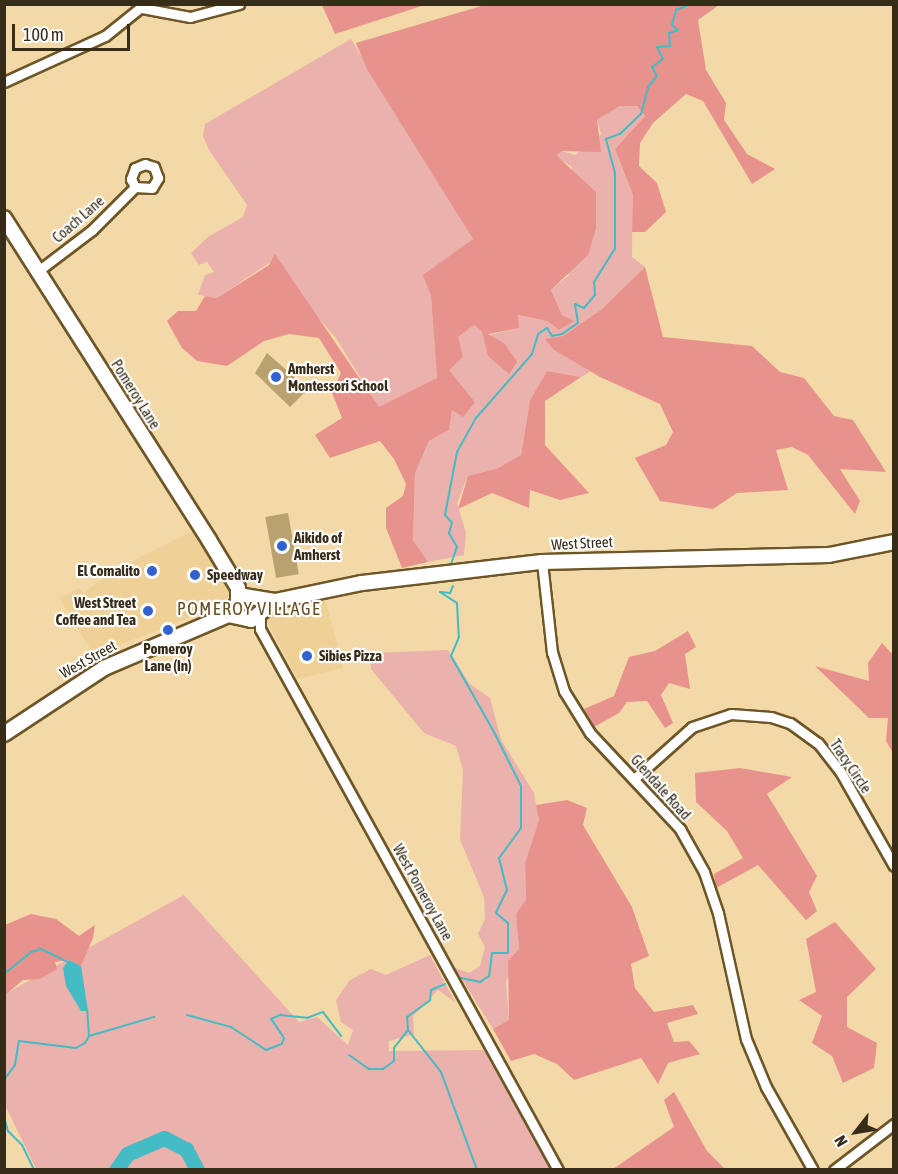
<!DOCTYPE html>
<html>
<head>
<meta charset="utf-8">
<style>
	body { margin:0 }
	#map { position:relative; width:898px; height:1174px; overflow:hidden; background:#f3d9a7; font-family:"Asap Condensed",sans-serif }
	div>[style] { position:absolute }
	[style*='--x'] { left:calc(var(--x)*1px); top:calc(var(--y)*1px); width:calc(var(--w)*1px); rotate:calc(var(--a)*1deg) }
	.built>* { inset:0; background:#efd198 }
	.green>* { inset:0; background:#ebb1ad }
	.forest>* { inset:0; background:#e7928d }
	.water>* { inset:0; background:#44bbc5 }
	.stream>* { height:2px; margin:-1px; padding:0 1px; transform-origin:1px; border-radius:1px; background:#44bbc5 }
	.river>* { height:15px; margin:-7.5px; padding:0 7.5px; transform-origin:7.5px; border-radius:7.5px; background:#44bbc5 }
	.building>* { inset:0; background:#baa170; transform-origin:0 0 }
	.roads { filter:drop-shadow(2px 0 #6d5627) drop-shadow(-2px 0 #6d5627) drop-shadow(0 2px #6d5627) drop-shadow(0 -2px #6d5627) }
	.street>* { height:9px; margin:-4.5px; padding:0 4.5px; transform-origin:4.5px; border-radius:4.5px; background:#fff }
	.secondary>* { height:14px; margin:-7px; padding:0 7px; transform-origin:7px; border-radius:7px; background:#fff }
	.dots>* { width:16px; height:16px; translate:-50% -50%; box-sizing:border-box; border:3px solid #fdfdfd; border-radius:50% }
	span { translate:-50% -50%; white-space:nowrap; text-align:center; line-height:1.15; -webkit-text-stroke:4.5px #fdfdfd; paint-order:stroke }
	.street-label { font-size:15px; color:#362c18 }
	.poi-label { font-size:15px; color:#362c18; font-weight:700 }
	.left { translate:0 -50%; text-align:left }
	.right { translate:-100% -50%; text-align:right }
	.quarter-label { font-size:18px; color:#664f20; letter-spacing:1.5px }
	.frame { position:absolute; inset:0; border:6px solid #362c18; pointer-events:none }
	.north { position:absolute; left:826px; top:1102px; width:60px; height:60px; -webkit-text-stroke:4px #fdfdfd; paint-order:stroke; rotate:239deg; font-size:16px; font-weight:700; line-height:24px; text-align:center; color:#362c18 }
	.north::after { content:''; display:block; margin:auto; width:21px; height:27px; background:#362c18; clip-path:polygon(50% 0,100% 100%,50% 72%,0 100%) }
	.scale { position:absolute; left:12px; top:24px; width:118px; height:27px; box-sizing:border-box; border:3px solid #362c18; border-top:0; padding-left:8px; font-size:18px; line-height:21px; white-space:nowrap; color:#362c18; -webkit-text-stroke:4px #fdfdfd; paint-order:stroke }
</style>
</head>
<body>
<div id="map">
	<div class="built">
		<div style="clip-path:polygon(193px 531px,235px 600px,94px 655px,59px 598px,80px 588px,83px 593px,113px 571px)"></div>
		<div style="clip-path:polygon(326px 601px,343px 668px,298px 679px,264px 616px)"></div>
	</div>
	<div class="green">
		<div style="clip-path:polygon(351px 39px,473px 239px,424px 275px,431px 296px,437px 378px,379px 408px,336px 338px,305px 303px,288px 274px,272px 261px,217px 298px,198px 295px,205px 275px,214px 272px,207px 262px,199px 265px,191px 253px,208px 237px,243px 217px,247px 205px,209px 150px,203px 136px,205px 124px)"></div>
		<div style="clip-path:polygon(620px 106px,637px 106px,645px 116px,615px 149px,633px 195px,632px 257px,645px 267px,602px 309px,563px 336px,554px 350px,591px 371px,581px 377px,547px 371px,530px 400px,521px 455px,498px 468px,468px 476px,457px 503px,466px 533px,464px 555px,428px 562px,413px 540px,415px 473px,429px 441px,449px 430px,452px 410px,475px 402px,449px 370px,457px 337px,474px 325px,482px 332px,488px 356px,488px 335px,519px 328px,517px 315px,547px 321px,559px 330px,573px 321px,562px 315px,551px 290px,569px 275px,572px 167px,557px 157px,562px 151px,575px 155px,601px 134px,597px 120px)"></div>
		<div style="clip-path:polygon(448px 650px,470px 684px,490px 698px,501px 740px,534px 793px,539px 820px,525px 863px,526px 901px,516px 914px,519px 949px,506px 982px,509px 1020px,493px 1029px,455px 968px,469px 973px,480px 966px,485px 947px,478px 934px,485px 919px,484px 897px,460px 840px,463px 770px,456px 746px,424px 733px,371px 669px,369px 653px)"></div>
		<div style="clip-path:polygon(184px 895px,299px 1022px,317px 1017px,348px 1045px,353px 1030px,341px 1022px,336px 1000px,350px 980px,371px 969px,386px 975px,430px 955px,455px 1002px,438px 990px,413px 1016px,414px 1034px,389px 1041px,389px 1051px,484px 1050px,550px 1169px,36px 1169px,5px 1105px,5px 994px)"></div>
	</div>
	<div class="forest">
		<div style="clip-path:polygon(488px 4px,719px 5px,698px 20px,706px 70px,726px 103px,724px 120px,747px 154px,775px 169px,752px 184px,703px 101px,686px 94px,653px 123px,640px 143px,639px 166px,657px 183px,666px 212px,645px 232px,632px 232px,633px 195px,615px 149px,645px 116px,637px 106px,620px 106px,597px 120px,601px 152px,562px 151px,557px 156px,596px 192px,596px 228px,588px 255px,551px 290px,562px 315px,574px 321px,559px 330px,547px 321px,518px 315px,519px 328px,488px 334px,505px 344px,517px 362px,509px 374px,488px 356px,482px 332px,474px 325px,458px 337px,463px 357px,449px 370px,475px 402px,463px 417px,452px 410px,449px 430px,429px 441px,415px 473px,413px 540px,428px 562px,402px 568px,386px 528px,386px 508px,403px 496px,406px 484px,394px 459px,380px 441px,330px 458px,315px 435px,342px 418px,332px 393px,341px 373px,319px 338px,289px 334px,264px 341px,227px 366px,197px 361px,182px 348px,167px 321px,178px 311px,196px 311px,205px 296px,217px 298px,269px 265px,275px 254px,379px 407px,437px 378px,431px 296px,423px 275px,473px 239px,367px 69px,356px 43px)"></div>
		<div style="clip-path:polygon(322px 5px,425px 5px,335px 34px)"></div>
		<div style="clip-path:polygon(645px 267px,663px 337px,752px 346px,780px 372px,804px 378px,834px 416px,853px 420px,886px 472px,840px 469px,860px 501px,855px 514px,808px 455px,792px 447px,776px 450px,788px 490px,737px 493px,713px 509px,660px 501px,635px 458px,666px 445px,673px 432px,660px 404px,600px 377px,554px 350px,545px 339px,563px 336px,602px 309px)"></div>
		<div style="clip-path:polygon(547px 371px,581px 377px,545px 401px,545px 445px,589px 493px,560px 500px,530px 490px,529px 508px,492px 493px,458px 509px,468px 476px,498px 468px,521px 455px,530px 400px)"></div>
		<div style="clip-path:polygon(688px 631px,696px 647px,685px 654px,690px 689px,669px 683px,661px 695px,673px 723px,665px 728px,647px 701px,627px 702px,619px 713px,594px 727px,584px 709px,614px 696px,629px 657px,655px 651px)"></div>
		<div style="clip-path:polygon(882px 643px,893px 655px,893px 753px,886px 741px,888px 718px,869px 718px,815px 666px,869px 681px,868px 663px)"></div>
		<div style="clip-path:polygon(740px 768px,792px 777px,767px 794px,817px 876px,809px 892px,817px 911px,806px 920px,758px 865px,716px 888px,714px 874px,743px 858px,727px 831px,696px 802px,695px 773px)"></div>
		<div style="clip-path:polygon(567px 800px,587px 808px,583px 825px,632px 907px,649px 956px,631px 964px,635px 988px,654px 1012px,693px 1005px,698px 1014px,667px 1023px,674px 1042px,689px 1041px,700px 1054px,668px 1063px,658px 1084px,641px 1058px,574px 1080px,557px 1064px,534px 1054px,511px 1061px,493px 1029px,509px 1020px,508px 961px,519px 949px,516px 914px,526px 900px,525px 863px,539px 820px,536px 805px)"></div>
		<div style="clip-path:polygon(31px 914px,56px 919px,79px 936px,95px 925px,93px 938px,81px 966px,70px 960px,55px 962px,57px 969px,40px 979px,23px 980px,5px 995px,5px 925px)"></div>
		<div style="clip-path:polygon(835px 922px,876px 969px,847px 997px,847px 1027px,877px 1043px,874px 1068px,843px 1083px,832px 1056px,812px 1043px,822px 1016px,799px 1000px,816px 992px,806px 939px)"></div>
		<div style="clip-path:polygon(674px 1092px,707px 1151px,725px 1169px,613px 1169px,674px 1127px,664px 1100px)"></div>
	</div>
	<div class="water">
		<div style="clip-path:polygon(69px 960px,81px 966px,88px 1011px,81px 1011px,66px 986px,63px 968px)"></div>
	</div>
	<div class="stream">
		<div style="--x:450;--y:567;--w:21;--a:-71"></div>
		<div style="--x:457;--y:547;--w:16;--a:-120"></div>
		<div style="--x:449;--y:533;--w:10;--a:-73"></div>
		<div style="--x:452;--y:523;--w:11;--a:-131"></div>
		<div style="--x:445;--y:515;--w:64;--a:-79.2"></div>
		<div style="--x:457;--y:452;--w:39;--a:-61"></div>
		<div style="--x:476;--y:418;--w:85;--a:-48.8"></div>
		<div style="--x:532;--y:354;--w:21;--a:-73"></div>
		<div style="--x:538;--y:334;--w:11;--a:-34"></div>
		<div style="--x:547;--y:328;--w:9;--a:58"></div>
		<div style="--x:552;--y:336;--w:10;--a:-11"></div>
		<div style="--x:562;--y:334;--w:19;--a:-35"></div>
		<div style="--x:578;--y:323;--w:19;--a:-99"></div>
		<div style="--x:575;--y:304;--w:10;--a:24"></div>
		<div style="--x:584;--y:308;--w:17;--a:-50"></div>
		<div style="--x:595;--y:295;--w:13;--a:-94"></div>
		<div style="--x:594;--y:282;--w:39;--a:-58"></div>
		<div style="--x:615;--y:249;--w:76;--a:-90"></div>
		<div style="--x:615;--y:173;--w:35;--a:-105"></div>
		<div style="--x:606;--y:139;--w:15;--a:-20"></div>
		<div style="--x:620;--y:134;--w:29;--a:-44"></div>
		<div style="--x:641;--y:114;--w:28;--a:-75"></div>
		<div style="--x:648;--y:87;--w:14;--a:-51"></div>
		<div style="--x:657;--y:76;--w:10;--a:-119"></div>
		<div style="--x:652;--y:67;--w:14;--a:-36"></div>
		<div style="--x:663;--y:59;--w:13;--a:-117"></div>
		<div style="--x:657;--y:47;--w:13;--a:-4"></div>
		<div style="--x:670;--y:46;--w:13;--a:-94"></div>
		<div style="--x:669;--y:33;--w:9;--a:-18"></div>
		<div style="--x:678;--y:30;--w:8;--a:-140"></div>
		<div style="--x:672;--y:25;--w:16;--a:-75"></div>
		<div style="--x:676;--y:10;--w:16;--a:-22"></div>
		<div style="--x:453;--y:586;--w:8;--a:113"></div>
		<div style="--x:450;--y:593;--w:10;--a:-174"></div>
		<div style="--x:440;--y:592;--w:20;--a:33"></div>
		<div style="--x:457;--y:603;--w:34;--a:87"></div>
		<div style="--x:459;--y:637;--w:21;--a:113"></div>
		<div style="--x:451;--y:656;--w:87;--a:60.5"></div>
		<div style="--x:494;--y:732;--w:60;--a:63.4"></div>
		<div style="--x:521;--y:786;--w:42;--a:90"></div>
		<div style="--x:521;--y:828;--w:37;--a:126"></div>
		<div style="--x:499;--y:858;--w:33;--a:76"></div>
		<div style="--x:507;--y:890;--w:25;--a:116"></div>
		<div style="--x:496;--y:913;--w:16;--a:40"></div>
		<div style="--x:508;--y:923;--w:30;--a:90"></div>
		<div style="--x:508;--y:953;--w:16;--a:180"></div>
		<div style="--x:492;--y:953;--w:23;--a:97"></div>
		<div style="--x:489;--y:976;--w:11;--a:146"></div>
		<div style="--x:480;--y:982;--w:19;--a:-168"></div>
		<div style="--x:4;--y:974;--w:35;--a:-39"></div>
		<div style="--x:31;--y:952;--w:10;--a:-17"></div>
		<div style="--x:41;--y:949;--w:30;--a:26"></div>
		<div style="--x:187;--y:1015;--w:46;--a:15.3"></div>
		<div style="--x:231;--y:1027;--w:42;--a:33.3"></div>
		<div style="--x:266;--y:1050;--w:17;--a:-21"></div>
		<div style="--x:282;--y:1044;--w:6;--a:-72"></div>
		<div style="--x:284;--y:1038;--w:23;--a:-124"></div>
		<div style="--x:271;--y:1019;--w:10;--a:-24"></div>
		<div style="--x:280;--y:1015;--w:27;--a:6"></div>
		<div style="--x:307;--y:1018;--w:17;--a:-21"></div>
		<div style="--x:323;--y:1012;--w:30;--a:53"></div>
		<div style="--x:408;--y:1030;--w:53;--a:51.8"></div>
		<div style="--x:441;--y:1072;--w:104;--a:69.8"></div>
		<div style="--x:89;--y:1036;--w:68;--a:-16.3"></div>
		<div style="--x:349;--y:1055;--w:24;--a:35"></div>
		<div style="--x:369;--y:1069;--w:14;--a:0"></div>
		<div style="--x:383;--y:1069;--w:14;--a:-36"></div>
		<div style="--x:394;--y:1061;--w:13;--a:-90"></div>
		<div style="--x:394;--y:1048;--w:23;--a:-52"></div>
		<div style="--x:408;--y:1030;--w:13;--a:-94"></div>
		<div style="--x:407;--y:1017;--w:29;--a:-36"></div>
		<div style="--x:430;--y:1000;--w:10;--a:-84"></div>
		<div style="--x:431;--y:990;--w:15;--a:-23"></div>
		<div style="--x:4;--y:1080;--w:19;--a:-54"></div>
		<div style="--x:15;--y:1065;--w:24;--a:-81"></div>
		<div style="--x:19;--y:1041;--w:57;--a:7"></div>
		<div style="--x:76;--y:1048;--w:10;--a:-29"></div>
		<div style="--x:85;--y:1043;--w:8;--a:-60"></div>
		<div style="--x:89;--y:1036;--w:27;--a:-94"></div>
		<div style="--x:4;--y:1117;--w:15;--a:74"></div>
		<div style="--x:8;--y:1131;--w:20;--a:45"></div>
		<div style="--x:22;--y:1145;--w:28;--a:64"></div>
	</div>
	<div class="river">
		<div style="--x:116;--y:1170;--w:19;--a:-55"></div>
		<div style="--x:127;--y:1154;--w:40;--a:-23.4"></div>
		<div style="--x:164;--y:1138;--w:25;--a:27"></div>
		<div style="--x:186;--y:1149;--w:24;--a:62"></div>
	</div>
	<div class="building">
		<div style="clip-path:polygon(267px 353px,308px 389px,290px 407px,255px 373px)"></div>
		<div style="left:288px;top:513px;width:62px;height:23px;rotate:80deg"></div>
	</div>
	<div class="roads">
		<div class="street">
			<div style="--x:142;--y:8;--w:49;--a:10.6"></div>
			<div style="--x:190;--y:17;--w:51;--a:-14.9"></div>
			<div style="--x:4;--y:82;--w:111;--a:-24.5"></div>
			<div style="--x:105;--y:36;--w:51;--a:-38.7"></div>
			<div style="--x:38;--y:271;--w:68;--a:-37.2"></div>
			<div style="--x:92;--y:230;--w:61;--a:-45"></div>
			<div style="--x:135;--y:187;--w:17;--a:3"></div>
			<div style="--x:152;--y:188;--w:12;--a:-59"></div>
			<div style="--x:158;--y:178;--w:12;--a:-110"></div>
			<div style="--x:154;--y:167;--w:9;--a:-162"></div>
			<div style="--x:145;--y:164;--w:11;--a:158"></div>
			<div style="--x:135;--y:168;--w:12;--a:110"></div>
			<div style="--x:131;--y:179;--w:9;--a:63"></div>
			<div style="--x:542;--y:562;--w:91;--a:83.7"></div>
			<div style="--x:552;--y:652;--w:41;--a:72.9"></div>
			<div style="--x:564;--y:691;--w:49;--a:58.2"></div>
			<div style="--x:590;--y:733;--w:132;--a:46.8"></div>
			<div style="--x:680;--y:829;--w:49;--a:60.8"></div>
			<div style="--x:704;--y:872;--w:43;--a:71.1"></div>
			<div style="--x:718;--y:913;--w:129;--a:77.5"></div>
			<div style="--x:746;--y:1039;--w:52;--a:67.4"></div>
			<div style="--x:766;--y:1087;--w:95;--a:60.5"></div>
			<div style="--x:260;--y:613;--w:16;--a:90"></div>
			<div style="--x:260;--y:629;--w:618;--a:61.15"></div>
			<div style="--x:635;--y:778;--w:76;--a:-41.8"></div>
			<div style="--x:692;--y:727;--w:41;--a:-18.4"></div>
			<div style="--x:731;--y:714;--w:40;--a:4.3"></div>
			<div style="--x:771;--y:717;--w:20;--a:18"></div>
			<div style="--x:790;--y:723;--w:34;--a:36"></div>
			<div style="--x:818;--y:743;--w:36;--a:52"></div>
			<div style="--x:840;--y:771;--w:109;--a:60.4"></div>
			<div style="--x:834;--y:1170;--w:76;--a:-37.5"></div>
		</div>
		<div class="secondary">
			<div style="--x:4;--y:218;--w:382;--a:57.5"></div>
			<div style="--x:209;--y:540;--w:56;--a:58.9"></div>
			<div style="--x:238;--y:588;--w:14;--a:90"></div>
			<div style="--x:228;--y:615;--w:24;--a:12"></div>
			<div style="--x:251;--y:620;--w:31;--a:-38"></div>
			<div style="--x:4;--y:734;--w:120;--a:-33.4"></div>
			<div style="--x:104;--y:668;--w:135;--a:-23.1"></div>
			<div style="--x:228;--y:615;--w:25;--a:-50"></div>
			<div style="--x:244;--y:596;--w:31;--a:9"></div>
			<div style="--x:275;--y:601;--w:89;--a:-11.7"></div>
			<div style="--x:362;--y:583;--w:181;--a:-6.7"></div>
			<div style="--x:542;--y:562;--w:287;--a:-1.4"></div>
			<div style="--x:829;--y:555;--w:66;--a:-11.3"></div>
		</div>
	</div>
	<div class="dots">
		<div style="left:276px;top:377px;background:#3162d1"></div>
		<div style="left:282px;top:546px;background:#3162d1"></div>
		<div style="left:152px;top:571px;background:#3162d1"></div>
		<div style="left:195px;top:575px;background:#3162d1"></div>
		<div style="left:148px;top:611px;background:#3162d1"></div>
		<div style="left:168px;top:630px;background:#3162d1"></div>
		<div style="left:307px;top:656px;background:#3162d1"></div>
	</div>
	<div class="street-label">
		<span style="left:78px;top:219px;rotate:-41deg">Coach Lane</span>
		<span style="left:136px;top:394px;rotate:58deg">Pomeroy Lane</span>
		<span style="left:582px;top:543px;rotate:-3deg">West Street</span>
		<span style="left:88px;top:659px;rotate:-29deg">West Street</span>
		<span style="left:851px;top:766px;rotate:56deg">Tracy Circle</span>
		<span style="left:661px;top:787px;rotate:48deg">Glendale Road</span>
		<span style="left:423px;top:892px;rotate:61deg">West Pomeroy Lane</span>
	</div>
	<div class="poi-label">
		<span class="left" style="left:288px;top:377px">Amherst<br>Montessori School</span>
		<span class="left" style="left:294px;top:546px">Aikido of<br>Amherst</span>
		<span class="right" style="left:140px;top:571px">El Comalito</span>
		<span class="left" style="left:207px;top:575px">Speedway</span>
		<span class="right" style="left:136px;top:611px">West Street<br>Coffee and Tea</span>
		<span style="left:168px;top:657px">Pomeroy<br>Lane (In)</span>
		<span class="left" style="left:319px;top:656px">Sibies Pizza</span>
	</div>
	<div class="quarter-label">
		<span style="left:249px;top:609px">POMEROY VILLAGE</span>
	</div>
	<div class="frame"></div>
	<div class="north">N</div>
	<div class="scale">100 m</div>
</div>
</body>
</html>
